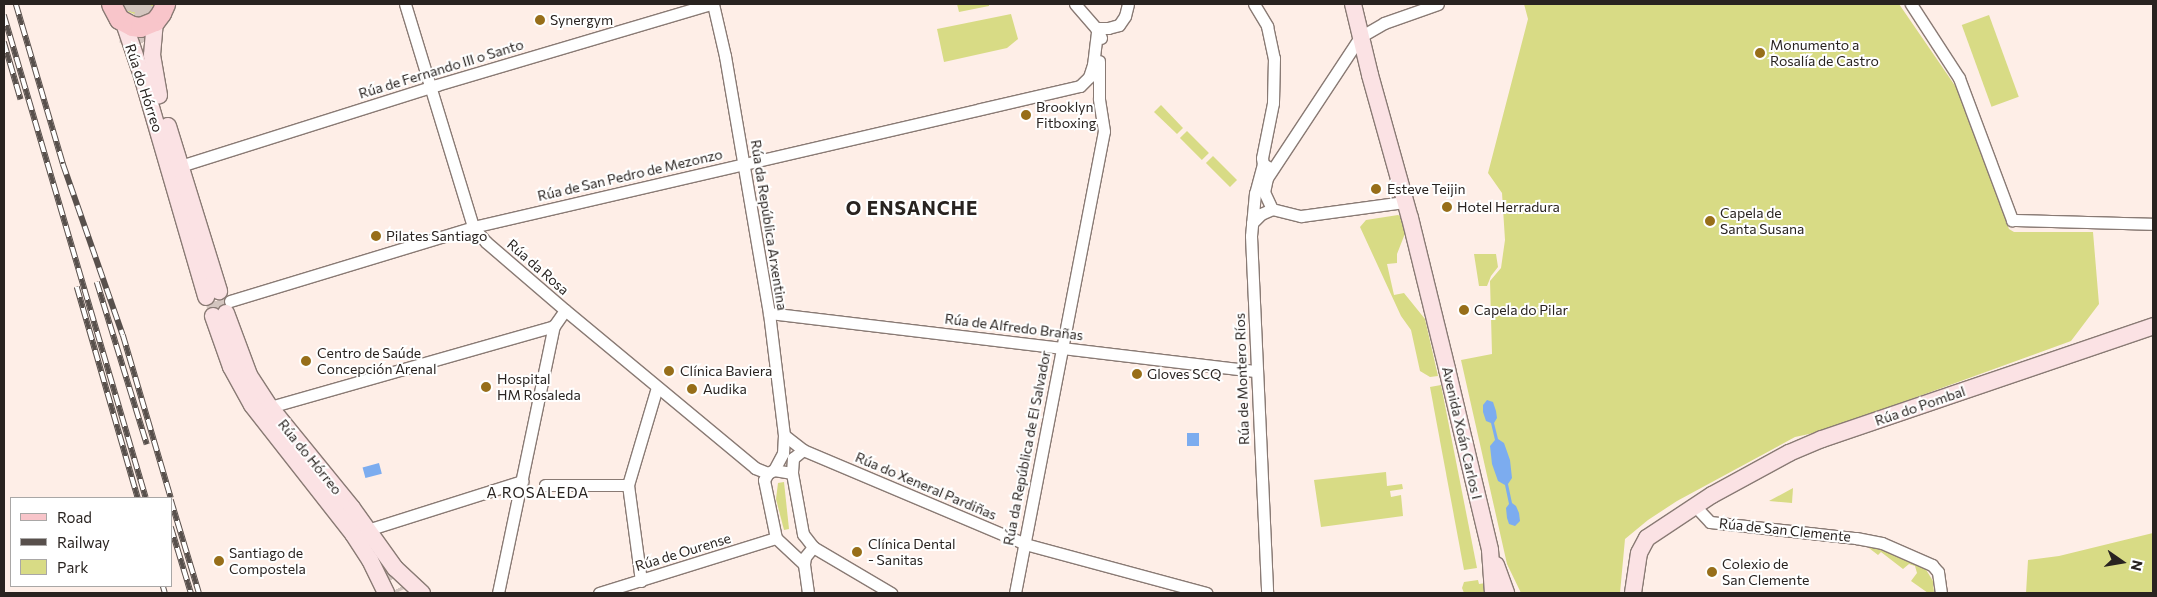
<!DOCTYPE html>
<html>
<head>
<meta charset="utf-8">
<style>
	body { margin:0 }
	#map { position:relative; width:2157px; height:597px; overflow:hidden; background:#feeee7; font-family:Commissioner,sans-serif }
	div>[style] { position:absolute }
	[style*='--x'] { left:calc(var(--x)*1px); top:calc(var(--y)*1px); width:calc(var(--w)*1px); rotate:calc(var(--a)*1deg) }
	.green>* { inset:0; background:#d8db85; transform-origin:0 0 }
	.water>* { inset:0; background:#7cacef; transform-origin:0 0 }
	.highway-tunnel>* { height:21px; margin-top:-10.5px; transform-origin:0; background:repeating-linear-gradient(90deg,#d3c5bf 0 21px,transparent 0 32px) }
	.roads { filter:drop-shadow(1px 0 #897a74) drop-shadow(-1px 0 #897a74) drop-shadow(0 1px #897a74) drop-shadow(0 -1px #897a74) }
	.street>* { height:11px; margin:-5.5px; padding:0 5.5px; transform-origin:5.5px; border-radius:5.5px; background:#fff }
	.secondary>* { height:16px; margin:-8px; padding:0 8px; transform-origin:8px; border-radius:8px; background:#fbe2e4 }
	.primary>* { height:19px; margin:-9.5px; padding:0 9.5px; transform-origin:9.5px; border-radius:9.5px; background:#f8c5ca }
	.rail>* { height:5.5px; margin-top:-2.75px; transform-origin:0; background:repeating-linear-gradient(90deg,#fff 0 11px,#58504c 0 22px); box-sizing:border-box; border-block:1px solid #58504c }
	.dots>* { width:14px; height:14px; translate:-50% -50%; box-sizing:border-box; border:2px solid #fff; border-radius:50% }
	span { translate:-50% -50%; white-space:nowrap; text-align:center; line-height:1.15; -webkit-text-stroke:4px #fff; paint-order:stroke }
	.poi-label { font-size:14px; color:#292320 }
	.left { translate:0 -50%; text-align:left }
	.street-label { font-size:14px; color:#292320 }
	.neighbourhood-label { font-size:15px; color:#292320; letter-spacing:1px }
	.district-label { font-size:19px; color:#292320; font-weight:700; letter-spacing:1px }
	.frame { position:absolute; inset:0; border:5px solid #292320; pointer-events:none }
	.legend { position:absolute; left:10px; top:497px; width:162px; height:90px; box-sizing:border-box; background:#fff; border:1px solid #a9a7a6; margin:0; padding:6px 9px; list-style:none; font-size:15px; color:#292320 }
	.legend li { display:flex; align-items:center; gap:10px; height:25px }
	.legend b { width:25px; border:1px solid #a9a7a6 }
	.north { position:absolute; left:2097px; top:537px; width:50px; height:50px; -webkit-text-stroke:4px #fff; paint-order:stroke; rotate:103deg; font-size:14px; font-weight:700; line-height:20px; text-align:center; color:#292320 }
	.north::after { content:''; display:block; margin:auto; width:18px; height:22px; background:#292320; clip-path:polygon(50% 0,100% 100%,50% 72%,0 100%) }
</style>
</head>
<body>
<div id="map">
	<div class="green">
		<div style="clip-path:polygon(123px 4px,155px 4px,147px 14px,136px 15px,127px 11px)"></div>
		<div style="clip-path:polygon(957px 4px,989px 4px,989px 6px,959px 12px)"></div>
		<div style="clip-path:polygon(1524px 4px,1899px 4px,1958px 90px,2009px 229px,2014px 232px,2093px 232px,2099px 304px,2071px 341px,1823px 431px,1795px 437px,1677px 501px,1648px 520px,1625px 539px,1620px 593px,1521px 593px,1507px 564px,1461px 360px,1492px 354px,1490px 281px,1501px 268px,1505px 240px,1502px 193px,1488px 173px,1528px 19px)"></div>
		<div style="clip-path:polygon(1011px 14px,1018px 39px,1007px 48px,944px 62px,937px 29px)"></div>
		<div style="left:1989px;top:15px;width:87px;height:29px;rotate:70deg"></div>
		<div style="clip-path:polygon(1161px 105px,1183px 128px,1177px 134px,1154px 112px)"></div>
		<div style="left:1187px;top:131px;width:31px;height:10px;rotate:45deg"></div>
		<div style="left:1213px;top:156px;width:34px;height:10px;rotate:45deg"></div>
		<div style="clip-path:polygon(1398px 215px,1402px 217px,1406px 231px,1397px 254px,1397px 263px,1387px 264px,1394px 295px,1404px 293px,1425px 319px,1438px 376px,1430px 377px,1420px 371px,1411px 330px,1401px 316px,1360px 227px,1366px 220px)"></div>
		<div style="clip-path:polygon(1474px 254px,1496px 254px,1498px 267px,1491px 276px,1487px 286px,1479px 286px)"></div>
		<div style="clip-path:polygon(1441px 385px,1477px 568px,1464px 570px,1430px 387px)"></div>
		<div style="clip-path:polygon(1386px 472px,1387px 486px,1402px 484px,1403px 489px,1390px 491px,1391px 497px,1401px 495px,1403px 516px,1321px 527px,1314px 480px)"></div>
		<div style="clip-path:polygon(784px 482px,789px 529px,784px 530px,776px 499px,778px 483px)"></div>
		<div style="clip-path:polygon(1793px 488px,1792px 503px,1769px 501px)"></div>
		<div style="clip-path:polygon(2153px 533px,2153px 593px,2026px 593px,2028px 560px,2059px 556px)"></div>
		<div style="clip-path:polygon(1865px 545px,1888px 552px,1925px 568px,1933px 581px,1934px 593px,1928px 593px,1911px 581px,1917px 573px,1915px 566px,1909px 564px,1903px 569px,1881px 552px,1878px 555px)"></div>
		<div style="clip-path:polygon(1478px 580px,1479px 584px,1486px 583px,1486px 593px,1464px 593px,1462px 588px,1464px 582px)"></div>
	</div>
	<div class="water">
		<div style="clip-path:polygon(1487px 400px,1493px 402px,1496px 411px,1497px 418px,1494px 423px,1498px 439px,1504px 443px,1510px 460px,1512px 478px,1508px 484px,1512px 503px,1516px 506px,1519px 513px,1520px 521px,1515px 526px,1509px 524px,1507px 518px,1506px 508px,1509px 504px,1505px 485px,1498px 481px,1492px 464px,1490px 446px,1495px 440px,1491px 423px,1486px 421px,1483px 412px,1483px 405px)"></div>
		<div style="left:1187px;top:433px;width:12px;height:13px"></div>
		<div style="left:379px;top:463px;width:11px;height:17px;rotate:75deg"></div>
	</div>
	<div class="highway-tunnel">
		<div style="--x:148;--y:4;--w:18;--a:106"></div>
		<div style="--x:143;--y:21;--w:42;--a:88.6"></div>
		<div style="--x:144;--y:63;--w:23;--a:75"></div>
		<div style="--x:130;--y:43;--w:39;--a:-86"></div>
		<div style="--x:206;--y:270;--w:69;--a:72.3"></div>
		<div style="--x:379;--y:562;--w:35;--a:63"></div>
	</div>
	<div class="roads">
		<div class="street">
			<div style="--x:405;--y:4;--w:233;--a:73"></div>
			<div style="--x:473;--y:227;--w:20;--a:49"></div>
			<div style="--x:486;--y:242;--w:104;--a:40.7"></div>
			<div style="--x:565;--y:310;--w:247;--a:39.7"></div>
			<div style="--x:755;--y:468;--w:14;--a:21"></div>
			<div style="--x:713;--y:4;--w:53;--a:77"></div>
			<div style="--x:725;--y:56;--w:261;--a:80.3"></div>
			<div style="--x:769;--y:313;--w:123;--a:83"></div>
			<div style="--x:784;--y:435;--w:18;--a:93"></div>
			<div style="--x:783;--y:453;--w:19;--a:118"></div>
			<div style="--x:1075;--y:4;--w:32;--a:49"></div>
			<div style="--x:1096;--y:28;--w:11;--a:63"></div>
			<div style="--x:1254;--y:4;--w:26;--a:59"></div>
			<div style="--x:1267;--y:26;--w:33;--a:78"></div>
			<div style="--x:1274;--y:58;--w:45;--a:91.3"></div>
			<div style="--x:1273;--y:103;--w:56;--a:101.3"></div>
			<div style="--x:1262;--y:158;--w:6;--a:81"></div>
			<div style="--x:1263;--y:164;--w:8;--a:30"></div>
			<div style="--x:1911;--y:4;--w:88;--a:57"></div>
			<div style="--x:1959;--y:78;--w:152;--a:69.5"></div>
			<div style="--x:2012;--y:220;--w:141;--a:1.6"></div>
			<div style="--x:1096;--y:28;--w:12;--a:0"></div>
			<div style="--x:1108;--y:28;--w:11;--a:-15"></div>
			<div style="--x:1119;--y:25;--w:11;--a:-56"></div>
			<div style="--x:1125;--y:16;--w:12;--a:-76"></div>
			<div style="--x:1263;--y:164;--w:30;--a:105"></div>
			<div style="--x:1255;--y:193;--w:43;--a:95.3"></div>
			<div style="--x:1251;--y:236;--w:357;--a:87.4"></div>
			<div style="--x:180;--y:166;--w:269;--a:-17.5"></div>
			<div style="--x:437;--y:85;--w:286;--a:-16.5"></div>
			<div style="--x:1272;--y:209;--w:19;--a:-115"></div>
			<div style="--x:1264;--y:192;--w:14;--a:-78"></div>
			<div style="--x:1267;--y:178;--w:169;--a:-56.6"></div>
			<div style="--x:1360;--y:37;--w:28;--a:-30"></div>
			<div style="--x:1384;--y:23;--w:57;--a:-19.4"></div>
			<div style="--x:1252;--y:223;--w:13;--a:-45"></div>
			<div style="--x:1261;--y:214;--w:12;--a:-24"></div>
			<div style="--x:1272;--y:209;--w:30;--a:14"></div>
			<div style="--x:1301;--y:216;--w:104;--a:-7.7"></div>
			<div style="--x:230;--y:301;--w:254;--a:-16.9"></div>
			<div style="--x:473;--y:227;--w:623;--a:-13.08"></div>
			<div style="--x:1080;--y:86;--w:13;--a:-45"></div>
			<div style="--x:1089;--y:77;--w:13;--a:-72"></div>
			<div style="--x:1093;--y:65;--w:33;--a:-83"></div>
			<div style="--x:769;--y:313;--w:490;--a:6.8"></div>
			<div style="--x:270;--y:407;--w:295;--a:-15.9"></div>
			<div style="--x:554;--y:326;--w:19;--a:-55"></div>
			<div style="--x:784;--y:435;--w:24;--a:38"></div>
			<div style="--x:803;--y:450;--w:241;--a:22.9"></div>
			<div style="--x:1025;--y:544;--w:188;--a:15.1"></div>
			<div style="--x:803;--y:450;--w:13;--a:141"></div>
			<div style="--x:793;--y:458;--w:15;--a:94"></div>
			<div style="--x:792;--y:473;--w:62;--a:79.8"></div>
			<div style="--x:803;--y:534;--w:16;--a:52"></div>
			<div style="--x:813;--y:547;--w:91;--a:30.5"></div>
			<div style="--x:792;--y:473;--w:18;--a:-171"></div>
			<div style="--x:774;--y:470;--w:7;--a:153"></div>
			<div style="--x:768;--y:473;--w:8;--a:120"></div>
			<div style="--x:764;--y:480;--w:59;--a:78.3"></div>
			<div style="--x:776;--y:538;--w:38;--a:43"></div>
			<div style="--x:545;--y:485;--w:83;--a:0"></div>
			<div style="--x:1695;--y:506;--w:22;--a:47"></div>
			<div style="--x:1710;--y:522;--w:147;--a:6.3"></div>
			<div style="--x:1856;--y:538;--w:26;--a:11"></div>
			<div style="--x:1882;--y:543;--w:55;--a:23.7"></div>
			<div style="--x:1932;--y:565;--w:9;--a:49"></div>
			<div style="--x:1938;--y:572;--w:21;--a:82"></div>
			<div style="--x:367;--y:530;--w:163;--a:-17.5"></div>
			<div style="--x:641;--y:581;--w:97;--a:-97.7"></div>
			<div style="--x:628;--y:485;--w:102;--a:-73.5"></div>
			<div style="--x:498;--y:593;--w:273;--a:-78.2"></div>
			<div style="--x:599;--y:593;--w:185;--a:-17.3"></div>
			<div style="--x:808;--y:593;--w:29;--a:-98"></div>
			<div style="--x:804;--y:564;--w:7;--a:-82"></div>
			<div style="--x:805;--y:557;--w:13;--a:-51"></div>
			<div style="--x:1015;--y:593;--w:470;--a:-79.1"></div>
			<div style="--x:1104;--y:131;--w:33;--a:-99"></div>
			<div style="--x:1099;--y:98;--w:37;--a:-90"></div>
		</div>
		<div class="secondary">
			<div style="--x:1353;--y:4;--w:73;--a:76.5"></div>
			<div style="--x:1370;--y:75;--w:148;--a:74.4"></div>
			<div style="--x:1410;--y:218;--w:155;--a:76.2"></div>
			<div style="--x:1447;--y:369;--w:186;--a:76.6"></div>
			<div style="--x:1490;--y:550;--w:43;--a:86"></div>
			<div style="--x:155;--y:21;--w:34;--a:95"></div>
			<div style="--x:152;--y:55;--w:41;--a:80.1"></div>
			<div style="--x:124;--y:23;--w:56;--a:71.2"></div>
			<div style="--x:142;--y:76;--w:230;--a:73.8"></div>
			<div style="--x:168;--y:126;--w:173;--a:72.8"></div>
			<div style="--x:226;--y:313;--w:66;--a:69.6"></div>
			<div style="--x:249;--y:375;--w:38;--a:57"></div>
			<div style="--x:270;--y:407;--w:130;--a:50.9"></div>
			<div style="--x:352;--y:508;--w:74;--a:54.4"></div>
			<div style="--x:395;--y:568;--w:37;--a:43"></div>
			<div style="--x:213;--y:316;--w:54;--a:70.6"></div>
			<div style="--x:231;--y:367;--w:43;--a:61.1"></div>
			<div style="--x:252;--y:405;--w:164;--a:51.9"></div>
			<div style="--x:353;--y:534;--w:31;--a:57"></div>
			<div style="--x:370;--y:560;--w:37;--a:64"></div>
			<div style="--x:1496;--y:565;--w:30;--a:70"></div>
			<div style="--x:1633;--y:593;--w:40;--a:-81.5"></div>
			<div style="--x:1639;--y:553;--w:17;--a:-62"></div>
			<div style="--x:1647;--y:538;--w:78;--a:-33.5"></div>
			<div style="--x:1712;--y:495;--w:88;--a:-28.6"></div>
			<div style="--x:1789;--y:453;--w:36;--a:-23"></div>
			<div style="--x:1822;--y:439;--w:350;--a:-18.8"></div>
		</div>
		<div class="primary">
			<div style="--x:111;--y:4;--w:17;--a:62"></div>
			<div style="--x:119;--y:19;--w:15;--a:28"></div>
			<div style="--x:132;--y:26;--w:8;--a:7"></div>
			<div style="--x:140;--y:27;--w:16;--a:-22"></div>
			<div style="--x:155;--y:21;--w:10;--a:-53"></div>
			<div style="--x:161;--y:13;--w:10;--a:-66"></div>
		</div>
	</div>
	<div class="rail">
		<div style="--x:16;--y:4;--w:167;--a:73.6"></div>
		<div style="--x:63;--y:164;--w:181;--a:70.7"></div>
		<div style="--x:123;--y:335;--w:170;--a:73.6"></div>
		<div style="--x:4;--y:15;--w:503;--a:73.62"></div>
		<div style="--x:4;--y:42;--w:60;--a:73.7"></div>
		<div style="--x:97;--y:282;--w:170;--a:72.9"></div>
		<div style="--x:77;--y:287;--w:220;--a:73.9"></div>
		<div style="--x:171;--y:500;--w:97;--a:73.2"></div>
		<div style="--x:171;--y:527;--w:69;--a:73.1"></div>
		<div style="--x:163;--y:586;--w:7;--a:74"></div>
	</div>
	<div class="dots">
		<div style="left:540px;top:20px;background:#976e19"></div>
		<div style="left:1760px;top:53px;background:#976e19"></div>
		<div style="left:1026px;top:115px;background:#976e19"></div>
		<div style="left:1376px;top:189px;background:#976e19"></div>
		<div style="left:1447px;top:207px;background:#976e19"></div>
		<div style="left:1710px;top:221px;background:#976e19"></div>
		<div style="left:376px;top:236px;background:#976e19"></div>
		<div style="left:1464px;top:310px;background:#976e19"></div>
		<div style="left:306px;top:361px;background:#976e19"></div>
		<div style="left:669px;top:371px;background:#976e19"></div>
		<div style="left:1137px;top:374px;background:#976e19"></div>
		<div style="left:486px;top:387px;background:#976e19"></div>
		<div style="left:692px;top:389px;background:#976e19"></div>
		<div style="left:857px;top:552px;background:#976e19"></div>
		<div style="left:219px;top:561px;background:#976e19"></div>
		<div style="left:1712px;top:572px;background:#976e19"></div>
	</div>
	<div class="poi-label">
		<span class="left" style="left:550px;top:20px">Synergym</span>
		<span class="left" style="left:1770px;top:53px">Monumento a<br>Rosalía de Castro</span>
		<span class="left" style="left:1036px;top:115px">Brooklyn<br>Fitboxing</span>
		<span class="left" style="left:1387px;top:189px">Esteve Teijin</span>
		<span class="left" style="left:1457px;top:207px">Hotel Herradura</span>
		<span class="left" style="left:1720px;top:221px">Capela de<br>Santa Susana</span>
		<span class="left" style="left:386px;top:236px">Pilates Santiago</span>
		<span class="left" style="left:1474px;top:310px">Capela do Pilar</span>
		<span class="left" style="left:317px;top:361px">Centro de Saúde<br>Concepción Arenal</span>
		<span class="left" style="left:680px;top:371px">Clínica Baviera</span>
		<span class="left" style="left:1147px;top:374px">Gloves SCQ</span>
		<span class="left" style="left:497px;top:387px">Hospital<br>HM Rosaleda</span>
		<span class="left" style="left:703px;top:389px">Audika</span>
		<span class="left" style="left:868px;top:552px">Clínica Dental<br>- Sanitas</span>
		<span class="left" style="left:229px;top:561px">Santiago de<br>Compostela</span>
		<span class="left" style="left:1722px;top:572px">Colexio de<br>San Clemente</span>
	</div>
	<div class="street-label">
		<span style="left:441px;top:69px;rotate:-17deg">Rúa de Fernando III o Santo</span>
		<span style="left:144px;top:88px;rotate:72deg">Rúa do Hórreo</span>
		<span style="left:630px;top:175px;rotate:-13deg">Rúa de San Pedro de Mezonzo</span>
		<span style="left:769px;top:225px;rotate:81deg">Rúa da República Arxentina</span>
		<span style="left:538px;top:267px;rotate:41deg">Rúa da Rosa</span>
		<span style="left:1014px;top:327px;rotate:7deg">Rúa de Alfredo Brañas</span>
		<span style="left:1242px;top:379px;rotate:-92deg">Rúa de Montero Ríos</span>
		<span style="left:1920px;top:406px;rotate:-19deg">Rúa do Pombal</span>
		<span style="left:1462px;top:433px;rotate:77deg">Avenida Xoán Carlos I</span>
		<span style="left:1027px;top:448px;rotate:-79deg">Rúa da República de El Salvador</span>
		<span style="left:310px;top:457px;rotate:51deg">Rúa do Hórreo</span>
		<span style="left:926px;top:486px;rotate:23deg">Rúa do Xeneral Pardiñas</span>
		<span style="left:1785px;top:530px;rotate:6deg">Rúa de San Clemente</span>
		<span style="left:683px;top:552px;rotate:-17deg">Rúa de Ourense</span>
	</div>
	<div class="neighbourhood-label">
		<span style="left:538px;top:493px">A ROSALEDA</span>
	</div>
	<div class="district-label">
		<span style="left:912px;top:208px">O ENSANCHE</span>
	</div>
	<div class="frame"></div>
	<ul class="legend">
	<li><b style="height:6px;background:#f8c5ca"></b>Road</li>
	<li><b style="height:6px;background:#58504c"></b>Railway</li>
	<li><b style="height:14px;background:#d8db85"></b>Park</li>
	</ul>
	<div class="north">N</div>
</div>
</body>
</html>
